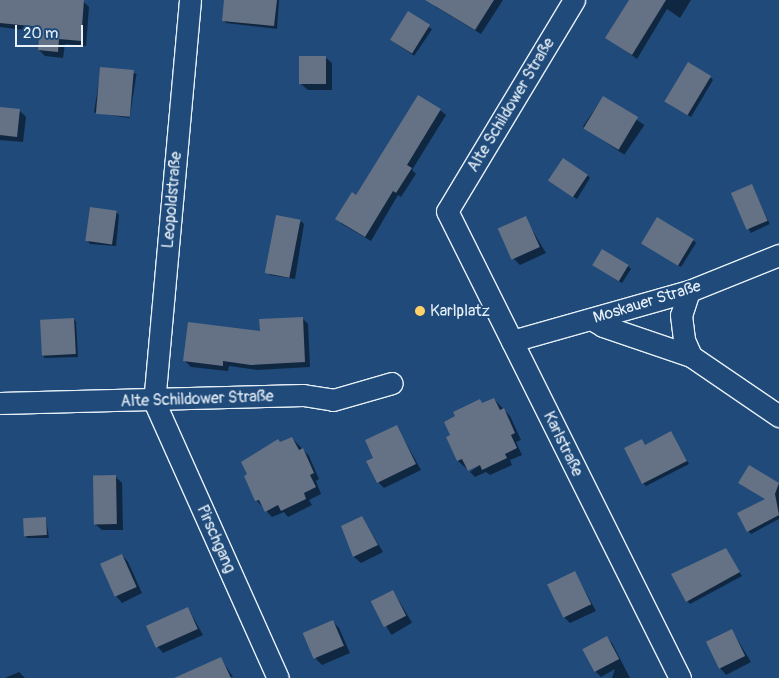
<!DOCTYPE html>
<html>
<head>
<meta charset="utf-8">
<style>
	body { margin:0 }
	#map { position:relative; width:779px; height:678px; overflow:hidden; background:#1f4a7a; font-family:Pangolin,sans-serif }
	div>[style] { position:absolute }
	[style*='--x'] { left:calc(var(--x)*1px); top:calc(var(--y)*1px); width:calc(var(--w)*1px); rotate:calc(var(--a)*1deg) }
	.shadow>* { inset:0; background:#0007; transform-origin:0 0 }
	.building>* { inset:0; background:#657184; transform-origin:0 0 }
	.roads { filter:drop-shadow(1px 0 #e8f1f8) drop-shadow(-1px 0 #e8f1f8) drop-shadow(0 1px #e8f1f8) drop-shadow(0 -1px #e8f1f8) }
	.minor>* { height:21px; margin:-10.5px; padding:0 10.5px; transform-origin:10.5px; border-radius:10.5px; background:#1f4a7a }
	.dots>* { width:14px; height:14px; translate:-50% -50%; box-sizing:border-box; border:2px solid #1f4a7a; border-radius:50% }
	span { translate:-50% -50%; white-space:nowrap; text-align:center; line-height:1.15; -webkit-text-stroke:4px #1f4a7a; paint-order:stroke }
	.street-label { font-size:16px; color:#e8f1f8 }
	.poi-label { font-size:16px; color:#e8f1f8 }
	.left { translate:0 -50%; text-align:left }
	.scale { position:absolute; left:15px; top:25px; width:68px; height:22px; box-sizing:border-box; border:2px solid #e8f1f8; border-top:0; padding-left:6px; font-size:15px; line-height:18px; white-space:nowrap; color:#e8f1f8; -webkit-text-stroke:4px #1f4a7a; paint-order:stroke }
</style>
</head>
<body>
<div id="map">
	<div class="shadow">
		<div style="clip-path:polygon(0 0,84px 2px,89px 7px,86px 46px,65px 44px,63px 58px,45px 56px,39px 50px,41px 32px,0 27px)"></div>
		<div style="clip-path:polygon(225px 0,279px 0,277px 29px,226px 23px,223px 20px)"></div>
		<div style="clip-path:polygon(433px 0,503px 0,481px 34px,436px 7px,432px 3px)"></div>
		<div style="clip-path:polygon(639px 0,691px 0,680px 18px,667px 9px,637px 59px,607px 38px)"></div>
		<div style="left:408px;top:13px;width:29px;height:32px;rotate:34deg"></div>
		<div style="clip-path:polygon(325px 57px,332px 63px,332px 90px,308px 90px,301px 84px)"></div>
		<div style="left:101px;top:68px;width:36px;height:45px;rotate:9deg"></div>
		<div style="clip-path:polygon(710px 77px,713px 80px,691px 117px,669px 104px)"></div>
		<div style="left:603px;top:97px;width:50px;height:36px;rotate:34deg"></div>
		<div style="clip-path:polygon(0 108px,20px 111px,26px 117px,23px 142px,0 140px)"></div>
		<div style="clip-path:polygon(440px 110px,446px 115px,412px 170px,416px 174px,401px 197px,398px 195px,371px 241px,342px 224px,337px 218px)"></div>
		<div style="clip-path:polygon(587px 175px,590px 178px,577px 199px,550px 181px)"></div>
		<div style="left:752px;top:186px;width:42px;height:21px;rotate:65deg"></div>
		<div style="clip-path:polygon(116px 212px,119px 215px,116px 246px,90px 244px,88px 241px)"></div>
		<div style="clip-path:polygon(525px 218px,546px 253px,520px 265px,514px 259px)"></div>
		<div style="clip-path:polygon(301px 221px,304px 224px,295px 279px,270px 275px,268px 272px)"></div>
		<div style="clip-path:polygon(693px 240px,696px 243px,681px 267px,646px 245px)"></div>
		<div style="clip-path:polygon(594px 266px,628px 266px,631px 269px,622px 283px)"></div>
		<div style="clip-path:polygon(302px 318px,308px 324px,310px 367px,257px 370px,229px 366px,228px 371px,191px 367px,185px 361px)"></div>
		<div style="clip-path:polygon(74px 319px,76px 322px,78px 357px,45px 358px,42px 355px)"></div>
		<div style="clip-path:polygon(494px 399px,510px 416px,521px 440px,516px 442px,522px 455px,510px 460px,512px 465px,490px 475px,486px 472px,475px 477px,470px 472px,485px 461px,469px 471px,458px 461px,447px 438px,483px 404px)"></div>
		<div style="clip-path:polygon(397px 427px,421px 470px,384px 488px,378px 482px,375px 458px)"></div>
		<div style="clip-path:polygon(673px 436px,689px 464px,646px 486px,643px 483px,642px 441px,646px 446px)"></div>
		<div style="clip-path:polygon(292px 438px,309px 456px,319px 479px,316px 481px,321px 494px,309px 500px,312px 505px,288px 517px,284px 512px,272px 517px,257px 501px,281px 443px)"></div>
		<div style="clip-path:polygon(749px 467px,779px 484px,779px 519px,751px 534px,748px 531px,766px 500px)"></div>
		<div style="clip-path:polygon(115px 476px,122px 483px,123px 530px,102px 530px,95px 524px)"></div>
		<div style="clip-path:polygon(362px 517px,383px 552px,361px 563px,354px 557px,342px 527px)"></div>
		<div style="clip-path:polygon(46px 519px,49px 538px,27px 538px,25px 535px)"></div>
		<div style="clip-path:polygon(726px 550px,742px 576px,690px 604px,687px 601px)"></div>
		<div style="clip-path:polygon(122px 555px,128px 562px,142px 593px,122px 603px,116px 596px)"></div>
		<div style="clip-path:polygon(575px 573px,596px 611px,570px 623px,564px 617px)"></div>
		<div style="left:393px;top:591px;width:37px;height:24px;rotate:59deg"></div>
		<div style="clip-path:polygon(188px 608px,203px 635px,163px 653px,157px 646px)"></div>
		<div style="clip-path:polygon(332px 621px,339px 628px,350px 653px,322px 665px,316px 659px)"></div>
		<div style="clip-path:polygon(732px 631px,751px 662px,726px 675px,720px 668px)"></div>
		<div style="clip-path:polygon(606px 637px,612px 643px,630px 678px,612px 678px,615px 669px,601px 677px,595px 671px)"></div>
		<div style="clip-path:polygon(221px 659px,233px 677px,192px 678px)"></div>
		<div style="clip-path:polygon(19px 672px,25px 678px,5px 678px)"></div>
	</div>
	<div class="building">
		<div style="clip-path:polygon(0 0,84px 0,81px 41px,59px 39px,58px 52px,38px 50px,40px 27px,0 23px)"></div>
		<div style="clip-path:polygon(224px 0,277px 0,274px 26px,222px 21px)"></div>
		<div style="clip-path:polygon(425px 0,494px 0,475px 30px)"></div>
		<div style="clip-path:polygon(629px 0,666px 0,632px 55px,605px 38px)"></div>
		<div style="left:408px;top:11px;width:26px;height:34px;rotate:32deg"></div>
		<div style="left:326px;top:56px;width:28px;height:27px;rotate:90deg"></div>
		<div style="left:688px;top:62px;width:27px;height:46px;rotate:31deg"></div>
		<div style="left:100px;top:67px;width:34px;height:47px;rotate:5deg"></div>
		<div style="clip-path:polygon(418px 95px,441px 109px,407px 165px,412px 168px,396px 193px,393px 191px,365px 237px,335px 219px,352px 192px,356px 195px)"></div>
		<div style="left:603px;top:96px;width:41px;height:38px;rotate:31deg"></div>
		<div style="clip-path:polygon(0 107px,20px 109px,17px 137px,0 135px)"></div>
		<div style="left:563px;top:158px;width:30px;height:27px;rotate:34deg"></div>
		<div style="left:752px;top:184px;width:40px;height:23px;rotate:67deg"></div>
		<div style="left:90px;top:207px;width:27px;height:34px;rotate:8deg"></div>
		<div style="left:276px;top:215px;width:25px;height:59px;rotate:11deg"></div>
		<div style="left:526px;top:216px;width:34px;height:31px;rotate:66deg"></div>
		<div style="left:657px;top:217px;width:43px;height:31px;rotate:31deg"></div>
		<div style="left:602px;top:249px;width:31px;height:19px;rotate:31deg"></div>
		<div style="clip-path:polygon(303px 317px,305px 362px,251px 365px,223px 361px,223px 366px,183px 361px,188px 322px,260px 331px,259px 319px)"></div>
		<div style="left:74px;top:318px;width:36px;height:34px;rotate:87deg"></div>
		<div style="clip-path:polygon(494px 398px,500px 410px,504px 408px,515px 433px,511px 435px,517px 448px,505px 454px,507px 458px,482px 470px,480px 465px,468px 471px,462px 459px,457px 461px,446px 437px,450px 435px,444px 422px,455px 416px,453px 412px,480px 399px,482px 403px)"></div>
		<div style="clip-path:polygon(397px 425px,416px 464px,377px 483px,366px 461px,373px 458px,365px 440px)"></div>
		<div style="clip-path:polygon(671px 431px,687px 461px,642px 484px,624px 448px,642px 439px,645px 445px)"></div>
		<div style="clip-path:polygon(292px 437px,299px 450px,303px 448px,314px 473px,310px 475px,316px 487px,304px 493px,306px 499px,281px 511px,278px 505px,265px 512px,259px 500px,255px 501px,244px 476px,247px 474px,241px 462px,278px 439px,280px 442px)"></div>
		<div style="clip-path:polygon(749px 465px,779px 483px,775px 494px,779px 515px,747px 532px,737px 513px,765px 499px,738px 483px)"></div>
		<div style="left:116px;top:475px;width:49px;height:23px;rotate:89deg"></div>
		<div style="clip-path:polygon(362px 516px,378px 545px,353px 557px,341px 526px)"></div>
		<div style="left:46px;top:517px;width:18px;height:23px;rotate:87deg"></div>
		<div style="clip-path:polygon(726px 548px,740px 572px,686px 602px,671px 574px)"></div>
		<div style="left:122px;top:554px;width:36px;height:24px;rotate:66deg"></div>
		<div style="left:575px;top:571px;width:37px;height:31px;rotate:64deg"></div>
		<div style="left:393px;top:590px;width:29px;height:25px;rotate:63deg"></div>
		<div style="left:188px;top:607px;width:24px;height:46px;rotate:66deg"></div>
		<div style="left:333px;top:620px;width:28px;height:33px;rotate:67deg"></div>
		<div style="left:732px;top:629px;width:30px;height:29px;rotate:64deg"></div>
		<div style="left:607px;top:636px;width:26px;height:28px;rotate:62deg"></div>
		<div style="clip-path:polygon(221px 657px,231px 678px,174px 678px)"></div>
	</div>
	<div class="roads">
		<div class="minor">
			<div style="--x:190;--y:0;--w:403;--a:95.1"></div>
			<div style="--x:154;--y:401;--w:303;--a:65.9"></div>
			<div style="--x:574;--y:0;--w:246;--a:121"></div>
			<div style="--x:447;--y:211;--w:522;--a:63.48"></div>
			<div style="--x:689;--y:291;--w:25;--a:108"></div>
			<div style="--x:681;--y:315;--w:25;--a:83"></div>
			<div style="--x:684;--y:340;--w:17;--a:66"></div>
			<div style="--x:591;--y:319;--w:14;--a:30"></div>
			<div style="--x:603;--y:326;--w:93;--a:18.8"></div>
			<div style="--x:691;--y:356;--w:107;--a:34.3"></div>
			<div style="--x:512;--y:341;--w:184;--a:-15.8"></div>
			<div style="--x:689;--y:291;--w:97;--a:-21.8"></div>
			<div style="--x:0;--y:403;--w:303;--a:-1.5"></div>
			<div style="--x:303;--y:395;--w:30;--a:9"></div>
			<div style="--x:333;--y:400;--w:61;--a:-16.1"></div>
		</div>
	</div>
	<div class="dots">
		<div style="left:420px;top:311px;background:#ffd166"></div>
	</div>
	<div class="street-label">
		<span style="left:511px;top:105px;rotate:-59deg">Alte Schildower Straße</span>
		<span style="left:172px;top:200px;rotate:-85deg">Leopoldstraße</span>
		<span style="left:647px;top:302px;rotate:-17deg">Moskauer Straße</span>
		<span style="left:197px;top:399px;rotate:-2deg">Alte Schildower Straße</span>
		<span style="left:563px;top:444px;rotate:64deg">Karlstraße</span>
		<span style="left:216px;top:539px;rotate:66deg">Pirschgang</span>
	</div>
	<div class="poi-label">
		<span class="left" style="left:430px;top:311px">Karlplatz</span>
	</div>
	<div class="scale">20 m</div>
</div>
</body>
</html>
